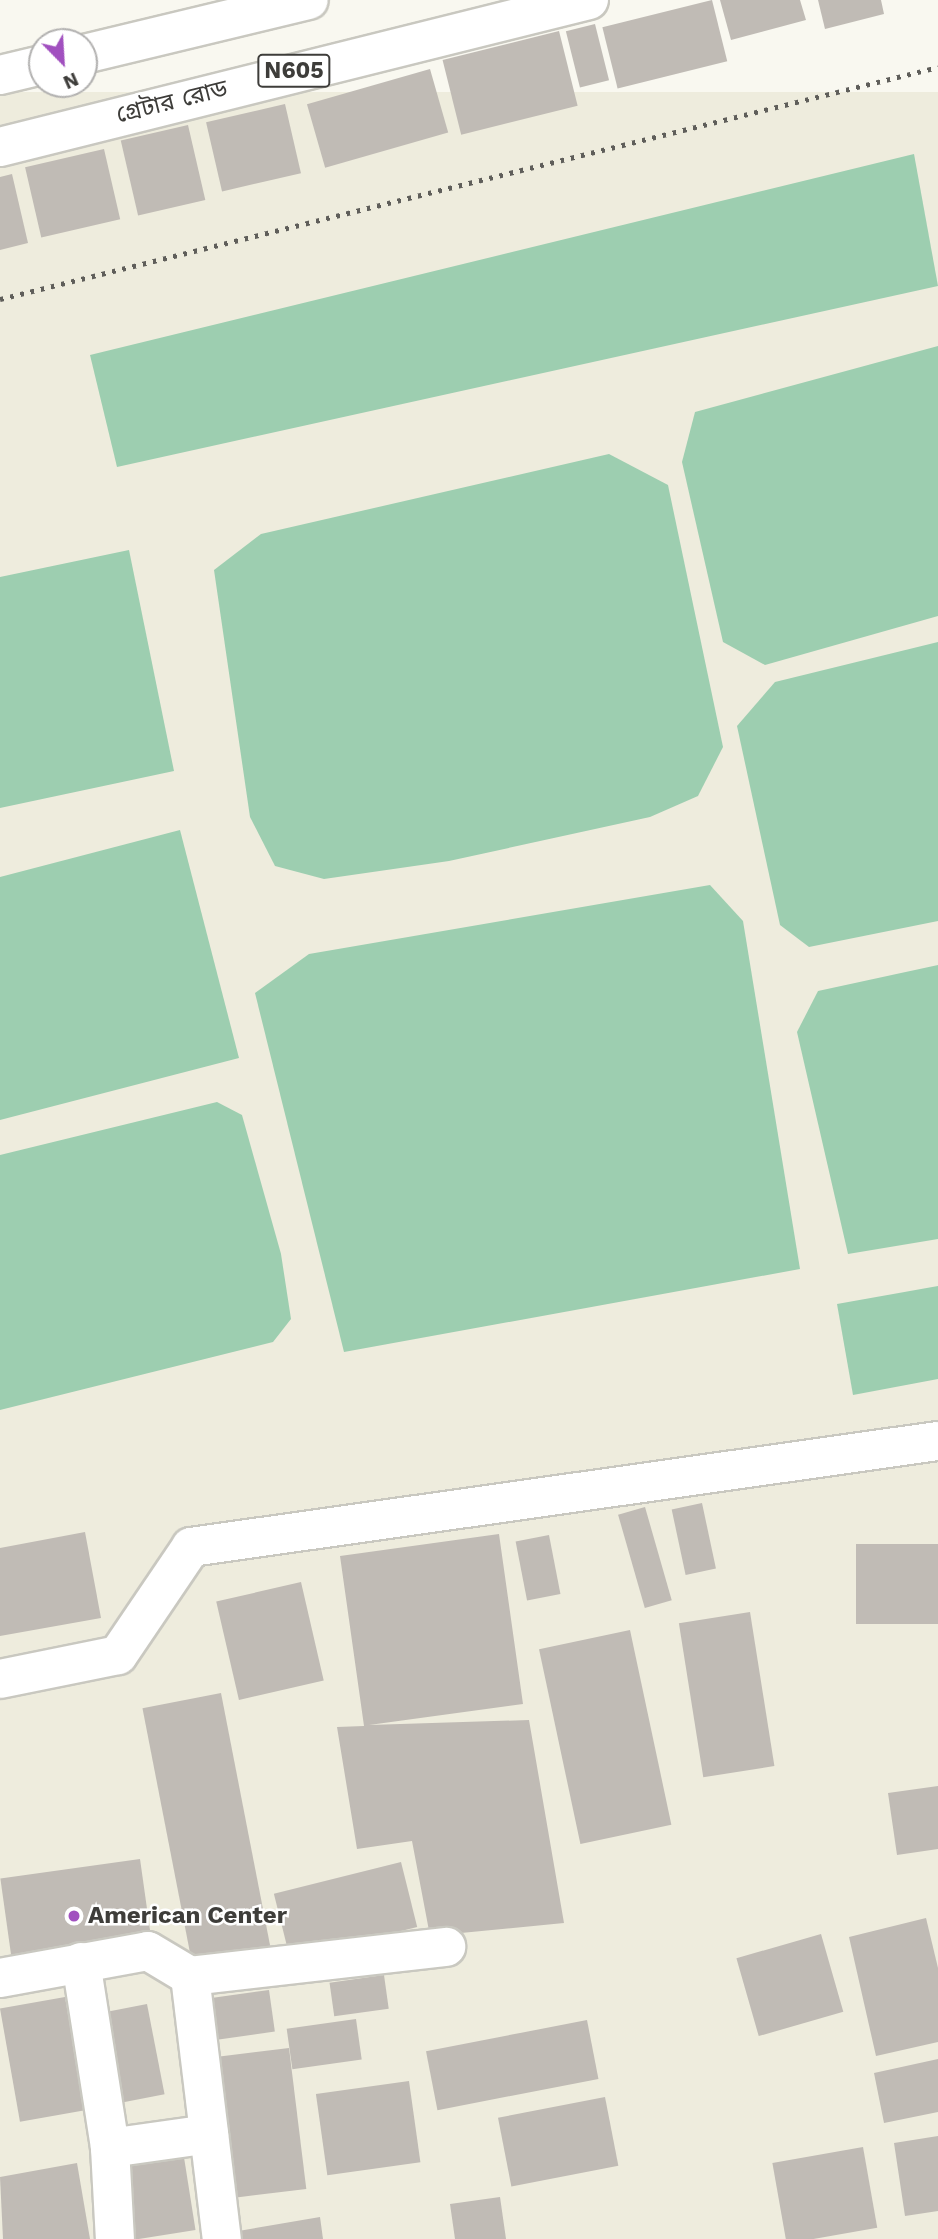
<!DOCTYPE html>
<html>
<head>
<meta charset="utf-8">
<style>
	body { margin:0 }
	#map { position:relative; width:938px; height:2239px; overflow:hidden; background:#f9f8f0; font-family:"Work Sans","Noto Sans Bengali",sans-serif }
	div>[style] { position:absolute }
	[style*='--x'] { left:calc(var(--x)*1px); top:calc(var(--y)*1px); width:calc(var(--w)*1px); rotate:calc(var(--a)*1deg) }
	.built>* { inset:0; background:#eeecdd; transform-origin:0 0 }
	.water>* { inset:0; background:#9dceb0 }
	.building>* { inset:0; background:#c0bbb5; transform-origin:0 0 }
	.roads { filter:drop-shadow(2px 0 #c9c8c0) drop-shadow(-2px 0 #c9c8c0) drop-shadow(0 2px #c9c8c0) drop-shadow(0 -2px #c9c8c0) }
	.street>* { height:38px; margin:-19px; padding:0 19px; transform-origin:19px; border-radius:19px; background:#fff }
	.highway>* { height:38px; margin:-19px; padding:0 19px; transform-origin:19px; border-radius:19px; background:#fff }
	.rail>* { height:5px; margin-top:-2.5px; transform-origin:0; background:repeating-linear-gradient(90deg,#5f5e5a 0 3.5px,transparent 0 10.5px) }
	.dots>* { width:19px; height:19px; translate:-50% -50%; box-sizing:border-box; border:4px solid #fff; border-radius:50% }
	span { translate:-50% -50%; white-space:nowrap; text-align:center; line-height:1.15; -webkit-text-stroke:5px #fff; paint-order:stroke }
	.shield-label span { padding:2px 5px; background:#fff; border:2px solid; border-radius:5px; -webkit-text-stroke-width:0 }
	.shield-label { font-size:23px; color:#3e3d3a; font-weight:700 }
	.street-label { font-size:24px; color:#3e3d3a }
	.poi-label { font-size:24px; color:#3e3d3a; font-weight:700 }
	.left { translate:0 -50%; text-align:left }
	.north { position:absolute; left:28px; top:28px; width:70px; height:70px; box-sizing:border-box; background:#fff; border:2px solid #b2b1b0; border-radius:50%; rotate:156deg; font-size:19px; font-weight:700; line-height:28px; text-align:center; color:#3e3d3a }
	.north::after { content:''; display:block; margin:auto; width:24px; height:32px; background:#a150bf; clip-path:polygon(50% 0,100% 100%,50% 72%,0 100%) }
</style>
</head>
<body>
<div id="map">
	<div class="built">
		<div style="left:938px;top:92px;width:2147px;height:967px;rotate:90deg"></div>
	</div>
	<div class="water">
		<div style="clip-path:polygon(914px 154px,938px 286px,117px 467px,90px 355px)"></div>
		<div style="clip-path:polygon(938px 346px,938px 616px,765px 665px,723px 642px,682px 462px,695px 412px)"></div>
		<div style="clip-path:polygon(609px 454px,668px 485px,723px 747px,698px 796px,650px 817px,449px 861px,324px 879px,275px 866px,250px 817px,214px 570px,261px 534px)"></div>
		<div style="clip-path:polygon(129px 550px,174px 771px,0 808px,0 577px)"></div>
		<div style="clip-path:polygon(938px 642px,938px 921px,809px 947px,780px 925px,737px 726px,775px 682px)"></div>
		<div style="clip-path:polygon(180px 830px,239px 1058px,0 1120px,0 877px)"></div>
		<div style="clip-path:polygon(710px 885px,743px 921px,800px 1269px,344px 1352px,255px 993px,309px 954px)"></div>
		<div style="clip-path:polygon(938px 965px,938px 1239px,848px 1254px,797px 1032px,818px 991px)"></div>
		<div style="clip-path:polygon(217px 1102px,242px 1115px,281px 1254px,291px 1319px,273px 1342px,0 1410px,0 1155px)"></div>
		<div style="clip-path:polygon(938px 1286px,938px 1379px,853px 1395px,837px 1304px)"></div>
	</div>
	<div class="building">
		<div style="left:712px;top:0;width:63px;height:113px;rotate:76deg"></div>
		<div style="clip-path:polygon(720px 0,800px 0,806px 20px,731px 40px)"></div>
		<div style="clip-path:polygon(818px 0,881px 0,884px 14px,825px 29px)"></div>
		<div style="left:595px;top:24px;width:58px;height:30px;rotate:76deg"></div>
		<div style="left:559px;top:31px;width:77px;height:120px;rotate:76deg"></div>
		<div style="left:430px;top:69px;width:66px;height:128px;rotate:74deg"></div>
		<div style="left:285px;top:104px;width:71px;height:81px;rotate:77deg"></div>
		<div style="left:188px;top:125px;width:77px;height:69px;rotate:77deg"></div>
		<div style="left:104px;top:149px;width:72px;height:81px;rotate:77deg"></div>
		<div style="clip-path:polygon(12px 174px,28px 243px,0 250px,0 177px)"></div>
		<div style="left:702px;top:1503px;width:67px;height:31px;rotate:78deg"></div>
		<div style="left:645px;top:1507px;width:97px;height:28px;rotate:74deg"></div>
		<div style="clip-path:polygon(85px 1532px,101px 1618px,0 1636px,0 1548px)"></div>
		<div style="clip-path:polygon(499px 1534px,523px 1704px,369px 1725px,529px 1720px,564px 1923px,430px 1936px,412px 1841px,357px 1849px,337px 1727px,364px 1726px,340px 1556px)"></div>
		<div style="left:549px;top:1535px;width:60px;height:34px;rotate:79deg"></div>
		<div style="left:938px;top:1544px;width:80px;height:82px;rotate:90deg"></div>
		<div style="left:301px;top:1582px;width:101px;height:87px;rotate:77deg"></div>
		<div style="left:750px;top:1612px;width:156px;height:72px;rotate:81deg"></div>
		<div style="left:630px;top:1630px;width:199px;height:93px;rotate:78deg"></div>
		<div style="left:221px;top:1693px;width:268px;height:80px;rotate:79deg"></div>
		<div style="clip-path:polygon(938px 1786px,938px 1849px,897px 1855px,888px 1793px)"></div>
		<div style="left:140px;top:1859px;width:96px;height:141px;rotate:82deg"></div>
		<div style="left:401px;top:1862px;width:67px;height:131px;rotate:76deg"></div>
		<div style="clip-path:polygon(926px 1918px,938px 1968px,938px 2042px,876px 2056px,849px 1937px)"></div>
		<div style="left:821px;top:1934px;width:81px;height:88px;rotate:74deg"></div>
		<div style="left:384px;top:1975px;width:34px;height:55px;rotate:82deg"></div>
		<div style="left:269px;top:1990px;width:42px;height:69px;rotate:82deg"></div>
		<div style="left:65px;top:1997px;width:115px;height:66px;rotate:80deg"></div>
		<div style="left:147px;top:2004px;width:92px;height:55px;rotate:79deg"></div>
		<div style="left:356px;top:2019px;width:41px;height:70px;rotate:82deg"></div>
		<div style="left:587px;top:2020px;width:60px;height:164px;rotate:79deg"></div>
		<div style="left:289px;top:2048px;width:142px;height:84px;rotate:83deg"></div>
		<div style="clip-path:polygon(938px 2059px,938px 2112px,884px 2123px,874px 2073px)"></div>
		<div style="left:409px;top:2081px;width:82px;height:94px;rotate:82deg"></div>
		<div style="left:605px;top:2097px;width:70px;height:109px;rotate:79deg"></div>
		<div style="clip-path:polygon(938px 2136px,938px 2211px,905px 2216px,894px 2143px)"></div>
		<div style="left:863px;top:2147px;width:82px;height:92px;rotate:80deg"></div>
		<div style="left:183px;top:2151px;width:80px;height:84px;rotate:81deg"></div>
		<div style="clip-path:polygon(77px 2163px,90px 2239px,3px 2239px,0 2177px)"></div>
		<div style="clip-path:polygon(500px 2197px,506px 2239px,455px 2239px,450px 2204px)"></div>
		<div style="clip-path:polygon(320px 2217px,323px 2239px,222px 2239px,221px 2234px)"></div>
	</div>
	<div class="roads">
		<div class="street">
			<div style="--x:0;--y:1679;--w:120;--a:-11.5"></div>
			<div style="--x:118;--y:1655;--w:130;--a:-55.9"></div>
			<div style="--x:191;--y:1547;--w:754;--a:-8.08"></div>
			<div style="--x:81;--y:1962;--w:188;--a:81.1"></div>
			<div style="--x:110;--y:2148;--w:91;--a:86.9"></div>
			<div style="--x:190;--y:1976;--w:265;--a:83.1"></div>
			<div style="--x:0;--y:1978;--w:150;--a:-10.3"></div>
			<div style="--x:148;--y:1951;--w:49;--a:30.8"></div>
			<div style="--x:190;--y:1976;--w:258;--a:-6.5"></div>
			<div style="--x:110;--y:2148;--w:100;--a:-8"></div>
		</div>
		<div class="highway">
			<div style="--x:84;--y:54;--w:231;--a:-13.5"></div>
			<div style="--x:0;--y:75;--w:43;--a:-13.4"></div>
			<div style="--x:0;--y:147;--w:607;--a:-14.01"></div>
		</div>
	</div>
	<div class="rail">
		<div style="--x:0;--y:299;--w:966;--a:-13.89"></div>
	</div>
	<div class="dots">
		<div style="left:74px;top:1916px;background:#a150bf"></div>
	</div>
	<div class="shield-label">
		<span style="left:294px;top:71px">N605</span>
	</div>
	<div class="street-label">
		<span style="left:172px;top:102px;rotate:-14deg">গ্রেটার রোড</span>
	</div>
	<div class="poi-label">
		<span class="left" style="left:88px;top:1916px">American Center</span>
	</div>
	<div class="north">N</div>
</div>
</body>
</html>
